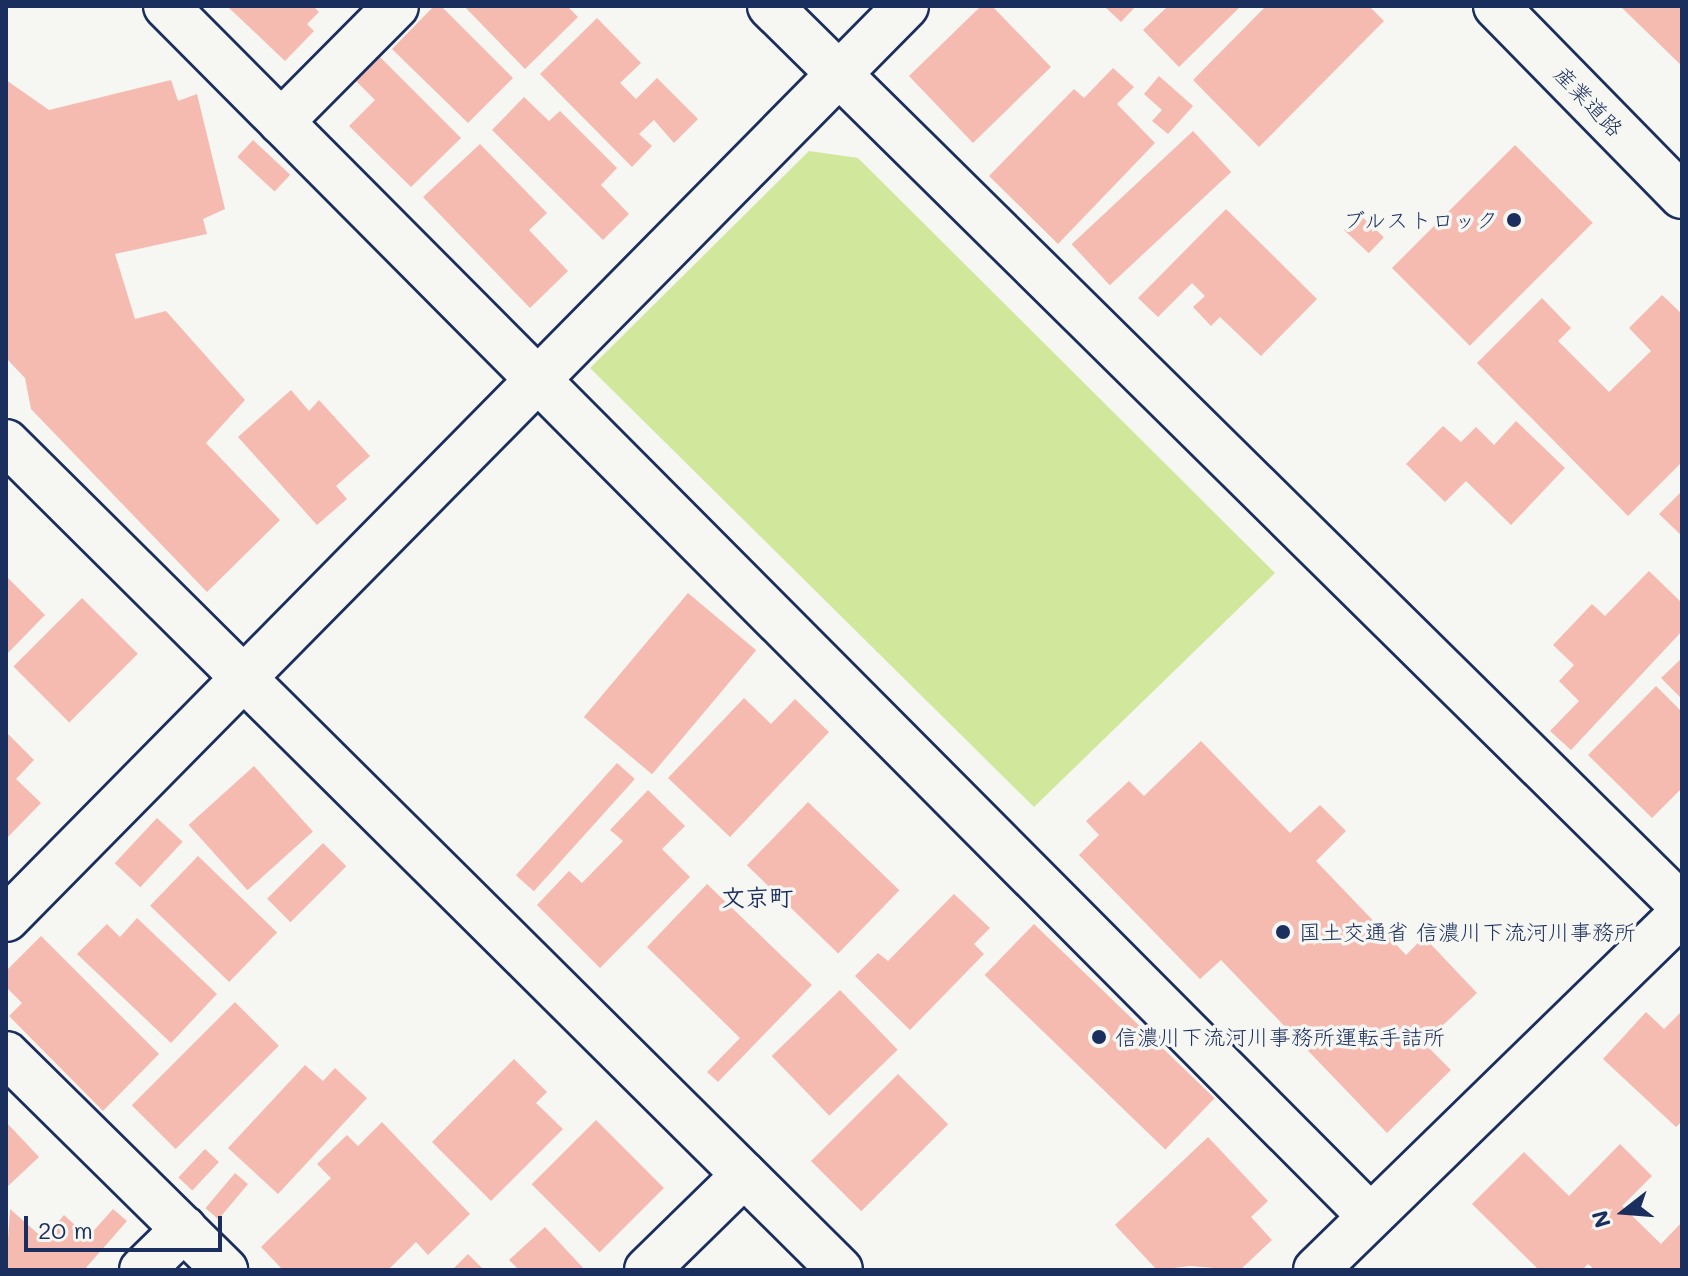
<!DOCTYPE html>
<html>
<head>
<meta charset="utf-8">
<style>
	body { margin:0 }
	#map { position:relative; width:1688px; height:1276px; overflow:hidden; background:#f6f6f2; font-family:Mali,"Klee One",sans-serif }
	div>[style] { position:absolute }
	[style*='--x'] { left:calc(var(--x)*1px); top:calc(var(--y)*1px); width:calc(var(--w)*1px); rotate:calc(var(--a)*1deg) }
	.green>* { inset:0; background:#d1e79c }
	.building>* { inset:0; background:#f5bbb1; transform-origin:0 0 }
	.roads { filter:drop-shadow(2px 0 #1b2f5e) drop-shadow(-2px 0 #1b2f5e) drop-shadow(0 2px #1b2f5e) drop-shadow(0 -2px #1b2f5e) }
	.street>* { height:44px; margin:-22px; padding:0 22px; transform-origin:22px; border-radius:22px; background:#f6f6f2 }
	.secondary>* { height:44px; margin:-22px; padding:0 22px; transform-origin:22px; border-radius:22px; background:#f6f6f2 }
	.dots>* { width:22px; height:22px; translate:-50% -50%; box-sizing:border-box; border:4px solid #f6f6f2; border-radius:50% }
	span { translate:-50% -50%; white-space:nowrap; text-align:center; line-height:1.15; -webkit-text-stroke:7px #f6f6f2; paint-order:stroke }
	.street-label { font-size:22px; color:#1b2f5e }
	.poi-label { font-size:22px; color:#1b2f5e }
	.right { translate:-100% -50%; text-align:right }
	.left { translate:0 -50%; text-align:left }
	.neighbourhood-label { font-size:24px; color:#1b2f5e; font-weight:700 }
	.frame { position:absolute; inset:0; border:8px solid #1b2f5e; pointer-events:none }
	.north { position:absolute; left:1584px; top:1172px; width:80px; height:80px; -webkit-text-stroke:6px #f6f6f2; paint-order:stroke; rotate:253deg; font-size:22px; font-weight:700; line-height:32px; text-align:center; color:#1b2f5e }
	.north::after { content:''; display:block; margin:auto; width:28px; height:36px; background:#1b2f5e; clip-path:polygon(50% 0,100% 100%,50% 72%,0 100%) }
	.scale { position:absolute; left:24px; top:1216px; width:198px; height:36px; box-sizing:border-box; border:4px solid #1b2f5e; border-top:0; padding-left:10px; font-size:24px; line-height:28px; white-space:nowrap; color:#1b2f5e; -webkit-text-stroke:6px #f6f6f2; paint-order:stroke }
</style>
</head>
<body>
<div id="map">
	<div class="green">
		<div style="clip-path:polygon(809px 151px,858px 158px,1275px 573px,1034px 807px,590px 368px)"></div>
	</div>
	<div class="building">
		<div style="clip-path:polygon(227px 6px,313px 6px,319px 12px,307px 24px,314px 31px,285px 61px)"></div>
		<div style="clip-path:polygon(434px 6px,441px 6px,513px 78px,468px 123px,392px 49px)"></div>
		<div style="clip-path:polygon(464px 6px,567px 6px,578px 17px,525px 69px)"></div>
		<div style="clip-path:polygon(981px 6px,992px 6px,1051px 67px,973px 143px,909px 76px)"></div>
		<div style="clip-path:polygon(1104px 6px,1136px 6px,1121px 22px)"></div>
		<div style="clip-path:polygon(1168px 6px,1241px 6px,1179px 67px,1143px 30px)"></div>
		<div style="clip-path:polygon(1266px 6px,1369px 6px,1384px 21px,1259px 147px,1193px 80px)"></div>
		<div style="clip-path:polygon(1620px 6px,1682px 6px,1682px 66px)"></div>
		<div style="clip-path:polygon(597px 18px,641px 63px,620px 83px,636px 99px,657px 78px,698px 119px,674px 143px,654px 120px,639px 134px,652px 146px,632px 167px,540px 74px)"></div>
		<div style="clip-path:polygon(379px 56px,461px 138px,411px 187px,349px 126px,375px 100px,355px 80px)"></div>
		<div style="clip-path:polygon(1113px 68px,1134px 87px,1117px 104px,1155px 143px,1058px 244px,989px 176px,1074px 89px,1084px 98px)"></div>
		<div style="clip-path:polygon(1159px 76px,1193px 106px,1168px 134px,1152px 121px,1162px 110px,1144px 94px)"></div>
		<div style="clip-path:polygon(6px 80px,49px 110px,171px 80px,178px 101px,197px 94px,225px 209px,203px 219px,207px 234px,115px 254px,135px 319px,166px 311px,245px 400px,206px 443px,280px 520px,207px 592px,31px 409px,25px 378px,6px 358px)"></div>
		<div style="clip-path:polygon(524px 97px,549px 121px,560px 111px,617px 168px,601px 185px,629px 214px,603px 240px,492px 130px)"></div>
		<div style="left:1193px;top:131px;width:56px;height:166px;rotate:47deg"></div>
		<div style="left:253px;top:140px;width:51px;height:23px;rotate:43deg"></div>
		<div style="clip-path:polygon(480px 144px,547px 213px,529px 230px,568px 271px,530px 308px,423px 197px)"></div>
		<div style="left:1515px;top:145px;width:110px;height:174px;rotate:45deg"></div>
		<div style="clip-path:polygon(1226px 209px,1317px 299px,1261px 356px,1220px 317px,1211px 326px,1193px 307px,1205px 296px,1192px 283px,1158px 317px,1138px 298px)"></div>
		<div style="left:1359px;top:214px;width:34px;height:22px;rotate:43deg"></div>
		<div style="clip-path:polygon(1662px 295px,1682px 314px,1682px 462px,1628px 516px,1477px 363px,1542px 298px,1571px 328px,1558px 341px,1609px 392px,1651px 351px,1629px 328px)"></div>
		<div style="clip-path:polygon(291px 390px,309px 411px,319px 400px,370px 456px,336px 486px,347px 499px,317px 525px,238px 437px)"></div>
		<div style="clip-path:polygon(1516px 421px,1565px 468px,1511px 525px,1466px 481px,1445px 502px,1406px 464px,1443px 426px,1461px 442px,1476px 427px,1494px 445px)"></div>
		<div style="clip-path:polygon(1682px 491px,1682px 536px,1659px 514px)"></div>
		<div style="clip-path:polygon(1649px 571px,1682px 603px,1682px 631px,1571px 750px,1550px 731px,1579px 701px,1559px 681px,1574px 665px,1553px 645px,1592px 604px,1605px 616px)"></div>
		<div style="clip-path:polygon(6px 576px,45px 615px,6px 655px)"></div>
		<div style="left:688px;top:593px;width:89px;height:162px;rotate:40deg"></div>
		<div style="left:82px;top:598px;width:79px;height:97px;rotate:45deg"></div>
		<div style="clip-path:polygon(1682px 658px,1682px 699px,1661px 678px)"></div>
		<div style="clip-path:polygon(1656px 686px,1682px 712px,1682px 788px,1652px 818px,1588px 755px)"></div>
		<div style="clip-path:polygon(744px 698px,771px 724px,795px 699px,829px 732px,730px 837px,668px 778px)"></div>
		<div style="clip-path:polygon(6px 732px,34px 760px,16px 779px,41px 803px,6px 839px)"></div>
		<div style="clip-path:polygon(1201px 741px,1290px 833px,1320px 805px,1346px 831px,1316px 861px,1406px 955px,1424px 937px,1477px 993px,1424px 1043px,1451px 1070px,1387px 1133px,1221px 960px,1200px 979px,1079px 855px,1099px 835px,1086px 821px,1129px 781px,1144px 796px)"></div>
		<div style="left:617px;top:763px;width:24px;height:151px;rotate:42deg"></div>
		<div style="left:254px;top:766px;width:88px;height:88px;rotate:48deg"></div>
		<div style="clip-path:polygon(648px 790px,685px 826px,662px 849px,690px 877px,600px 968px,537px 905px,569px 871px,582px 883px,623px 841px,610px 830px)"></div>
		<div style="left:808px;top:802px;width:127px;height:88px;rotate:44deg"></div>
		<div style="left:157px;top:818px;width:35px;height:62px;rotate:43deg"></div>
		<div style="left:323px;top:843px;width:33px;height:79px;rotate:45deg"></div>
		<div style="left:198px;top:856px;width:110px;height:69px;rotate:44deg"></div>
		<div style="clip-path:polygon(707px 884px,812px 985px,718px 1082px,707px 1072px,740px 1038px,647px 947px)"></div>
		<div style="clip-path:polygon(954px 894px,990px 928px,974px 944px,984px 954px,910px 1030px,855px 976px,878px 953px,888px 961px)"></div>
		<div style="clip-path:polygon(137px 918px,217px 994px,171px 1043px,77px 954px,107px 924px,120px 937px)"></div>
		<div style="left:1034px;top:924px;width:251px;height:71px;rotate:44deg"></div>
		<div style="clip-path:polygon(41px 936px,159px 1054px,103px 1111px,9px 1016px,22px 1003px,6px 987px,6px 971px)"></div>
		<div style="left:840px;top:990px;width:83px;height:95px;rotate:46deg"></div>
		<div style="left:235px;top:1002px;width:62px;height:146px;rotate:45deg"></div>
		<div style="clip-path:polygon(1682px 1011px,1682px 1121px,1676px 1127px,1603px 1059px,1646px 1012px,1664px 1029px)"></div>
		<div style="clip-path:polygon(514px 1059px,547px 1092px,536px 1103px,563px 1129px,491px 1201px,432px 1142px)"></div>
		<div style="clip-path:polygon(305px 1065px,323px 1081px,335px 1068px,367px 1098px,278px 1194px,228px 1148px)"></div>
		<div style="left:898px;top:1074px;width:71px;height:123px;rotate:45deg"></div>
		<div style="left:596px;top:1120px;width:96px;height:91px;rotate:45deg"></div>
		<div style="clip-path:polygon(6px 1122px,39px 1157px,6px 1188px)"></div>
		<div style="clip-path:polygon(382px 1122px,470px 1214px,428px 1255px,416px 1242px,388px 1270px,283px 1270px,261px 1247px,331px 1178px,317px 1164px,347px 1135px,358px 1146px)"></div>
		<div style="clip-path:polygon(1208px 1137px,1268px 1201px,1251px 1217px,1272px 1240px,1240px 1270px,1190px 1266px,1157px 1270px,1115px 1225px)"></div>
		<div style="clip-path:polygon(1620px 1144px,1652px 1176px,1622px 1206px,1661px 1244px,1682px 1222px,1682px 1270px,1595px 1270px,1588px 1264px,1582px 1270px,1539px 1270px,1472px 1204px,1524px 1152px,1569px 1196px)"></div>
		<div style="left:205px;top:1149px;width:19px;height:39px;rotate:43deg"></div>
		<div style="left:235px;top:1173px;width:17px;height:46px;rotate:40deg"></div>
		<div style="clip-path:polygon(10px 1209px,44px 1239px,64px 1215px,88px 1237px,113px 1209px,127px 1221px,84px 1270px,6px 1270px)"></div>
		<div style="clip-path:polygon(545px 1227px,585px 1270px,519px 1270px,509px 1260px)"></div>
		<div style="clip-path:polygon(468px 1254px,484px 1270px,452px 1270px)"></div>
	</div>
	<div class="roads">
		<div class="street">
			<div style="--x:166;--y:6;--w:1707;--a:45.14"></div>
			<div style="--x:770;--y:6;--w:1281;--a:44.62"></div>
			<div style="--x:281;--y:122;--w:163;--a:-45.2"></div>
			<div style="--x:6;--y:442;--w:1175;--a:44.79"></div>
			<div style="--x:6;--y:919;--w:1282;--a:-45.41"></div>
			<div style="--x:6;--y:1054;--w:308;--a:44.6"></div>
			<div style="--x:142;--y:1270;--w:59;--a:-44.3"></div>
			<div style="--x:647;--y:1270;--w:136;--a:-44.4"></div>
			<div style="--x:1316;--y:1270;--w:511;--a:-44.29"></div>
		</div>
		<div class="secondary">
			<div style="--x:1496;--y:6;--w:266;--a:45.6"></div>
		</div>
	</div>
	<div class="dots">
		<div style="left:1514px;top:220px;background:#1b2f5e"></div>
		<div style="left:1283px;top:932px;background:#1b2f5e"></div>
		<div style="left:1099px;top:1037px;background:#1b2f5e"></div>
	</div>
	<div class="street-label">
		<span style="left:1589px;top:101px;rotate:46deg">産業道路</span>
	</div>
	<div class="poi-label">
		<span class="right" style="left:1498px;top:220px">ブルストロック</span>
		<span class="left" style="left:1299px;top:932px">国土交通省 信濃川下流河川事務所</span>
		<span class="left" style="left:1115px;top:1037px">信濃川下流河川事務所運転手詰所</span>
	</div>
	<div class="neighbourhood-label">
		<span style="left:757px;top:897px">文京町</span>
	</div>
	<div class="frame"></div>
	<div class="north">N</div>
	<div class="scale">20 m</div>
</div>
</body>
</html>
